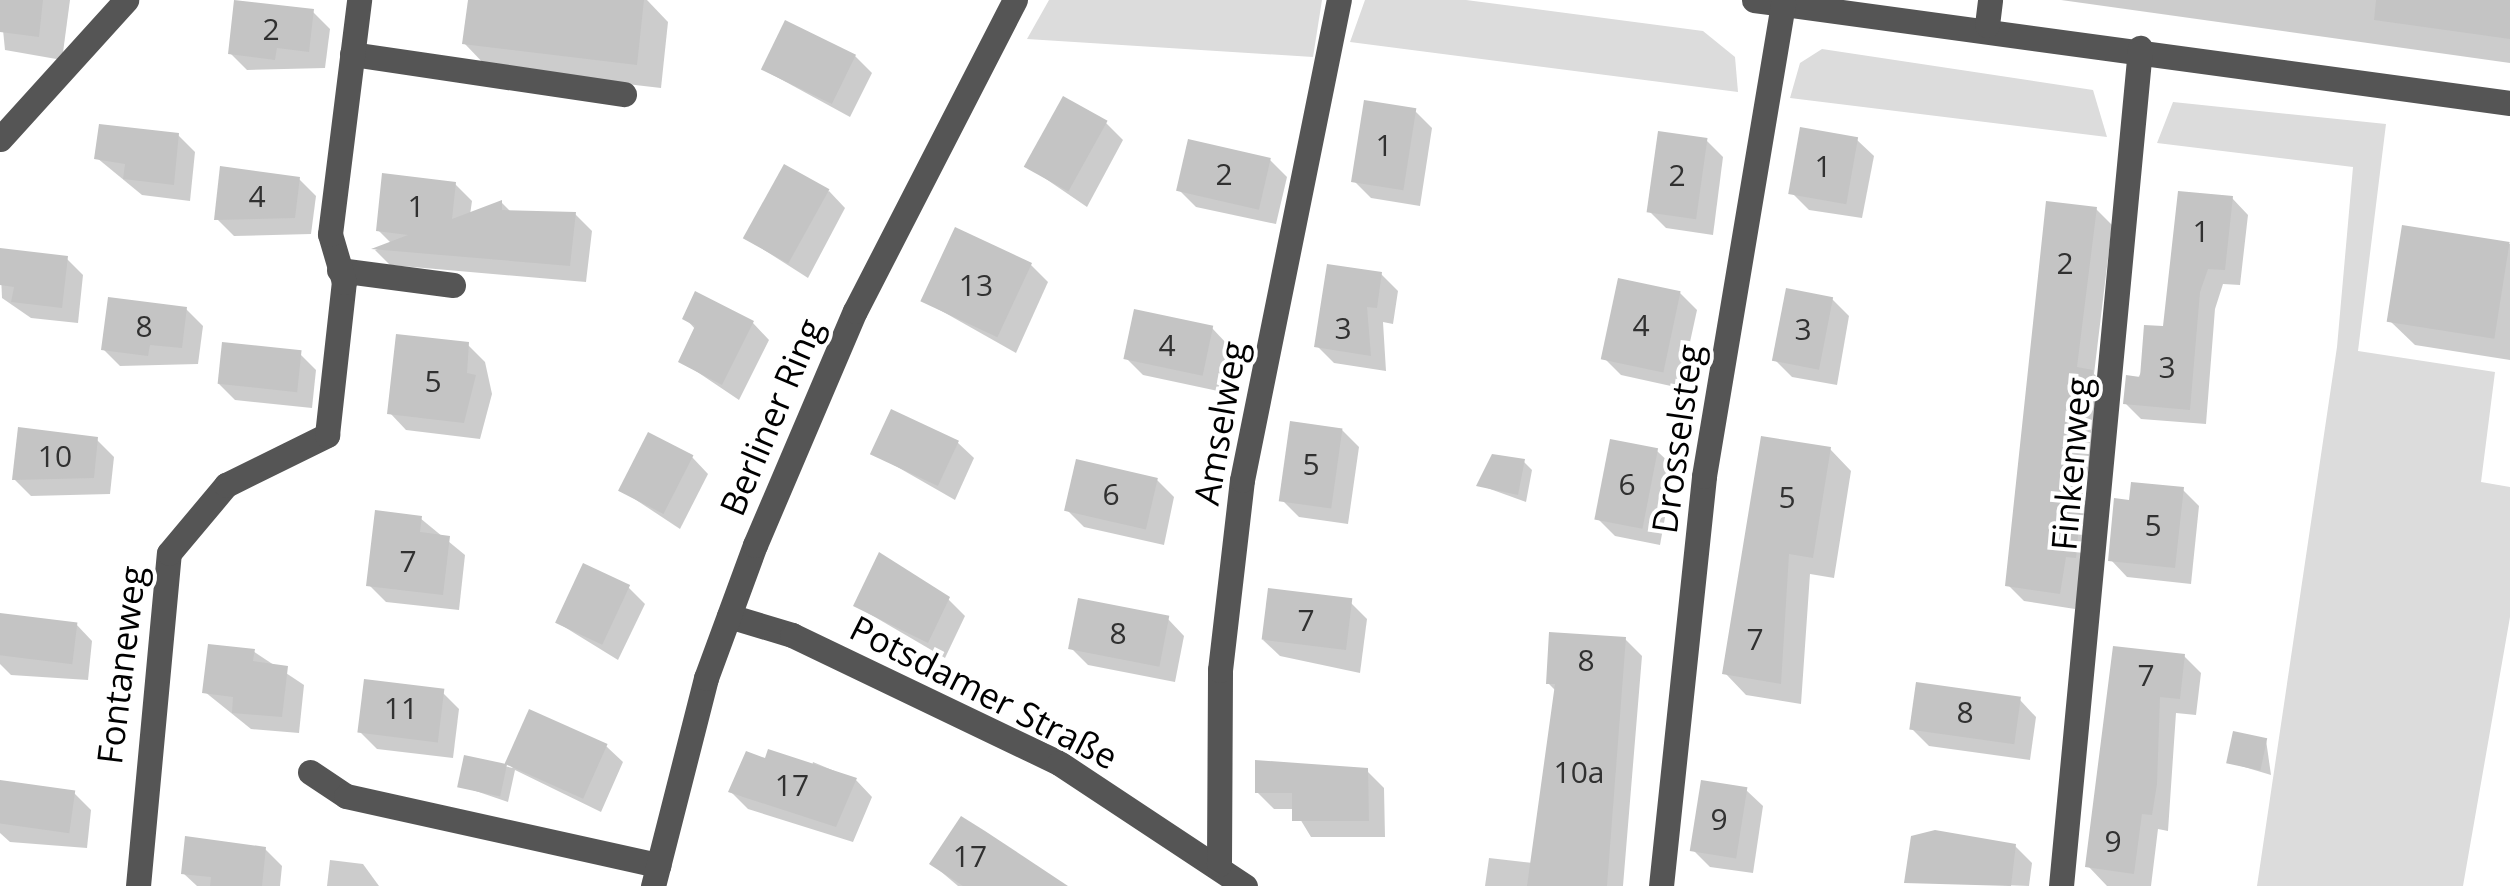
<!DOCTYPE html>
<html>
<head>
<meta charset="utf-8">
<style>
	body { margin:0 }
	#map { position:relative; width:2510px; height:886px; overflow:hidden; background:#fff; font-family:"Open Sans",sans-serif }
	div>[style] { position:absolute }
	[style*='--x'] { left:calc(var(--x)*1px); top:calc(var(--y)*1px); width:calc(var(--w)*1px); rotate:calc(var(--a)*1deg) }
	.green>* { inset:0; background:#dcdcdc }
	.shadow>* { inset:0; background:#0003 }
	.building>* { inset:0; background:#c4c4c4; transform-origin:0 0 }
	.minor>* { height:25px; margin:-12.5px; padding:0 12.5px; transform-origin:12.5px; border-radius:12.5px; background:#555 }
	span { translate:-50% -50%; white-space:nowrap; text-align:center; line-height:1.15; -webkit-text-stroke:8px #fff; paint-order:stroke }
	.number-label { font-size:30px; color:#313131 }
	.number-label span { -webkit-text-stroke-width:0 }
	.street-label { font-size:35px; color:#000 }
</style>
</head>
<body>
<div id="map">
	<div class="green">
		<div style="clip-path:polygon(1049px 0,1322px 0,1313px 57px,1027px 39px)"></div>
		<div style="clip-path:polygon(1365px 0,1466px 0,1703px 31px,1735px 57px,1738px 92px,1350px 42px)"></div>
		<div style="clip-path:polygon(1822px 49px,2093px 90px,2107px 137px,1790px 98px,1800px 63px)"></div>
		<div style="clip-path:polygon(2173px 102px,2386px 124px,2358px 351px,2495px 372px,2481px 482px,2510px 487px,2510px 617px,2463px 886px,2257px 886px,2337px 347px,2353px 167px,2157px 143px)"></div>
	</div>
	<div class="shadow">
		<div style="clip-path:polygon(0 0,70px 0,62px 60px,5px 50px)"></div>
		<div style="clip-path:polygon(470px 0,647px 0,668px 22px,661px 88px,488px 68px,464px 43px)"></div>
		<div style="clip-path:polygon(2510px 0,2510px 63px,2061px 0)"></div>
		<div style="clip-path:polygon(313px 12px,330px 29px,325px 68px,247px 70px,230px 53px)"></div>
		<div style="clip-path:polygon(855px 56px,872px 73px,850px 117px,764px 70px)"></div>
		<div style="clip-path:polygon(1415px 111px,1432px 128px,1420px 206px,1371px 198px,1354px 181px)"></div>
		<div style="clip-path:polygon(1106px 123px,1123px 140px,1087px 207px,1027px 166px)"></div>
		<div style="clip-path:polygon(178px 135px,195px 152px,190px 201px,142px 195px,97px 158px)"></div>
		<div style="clip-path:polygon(1706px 140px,1723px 157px,1713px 235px,1666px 228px,1650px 212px)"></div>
		<div style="clip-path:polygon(1857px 140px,1874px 156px,1862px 218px,1809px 210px,1792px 193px)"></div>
		<div style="clip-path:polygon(1270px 160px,1287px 177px,1276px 224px,1196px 207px,1179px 190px)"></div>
		<div style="clip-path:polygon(299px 179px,316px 196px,311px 234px,234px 236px,217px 219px)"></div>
		<div style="clip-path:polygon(455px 184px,472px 201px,470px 215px,502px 203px,511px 212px,575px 214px,592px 231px,586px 282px,390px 265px,375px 250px,392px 244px,378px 230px)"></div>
		<div style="clip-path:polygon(829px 191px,845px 208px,808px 278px,747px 239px)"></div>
		<div style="clip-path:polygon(2232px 198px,2248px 215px,2240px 285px,2223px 284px,2215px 309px,2206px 424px,2141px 419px,2125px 403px)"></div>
		<div style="clip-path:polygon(2096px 209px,2112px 225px,2094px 374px,2108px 388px,2082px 497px,2097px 512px,2075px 609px,2024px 601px,2008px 585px)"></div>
		<div style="clip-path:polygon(2404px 228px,2510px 244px,2510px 360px,2415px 345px,2390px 321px)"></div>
		<div style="clip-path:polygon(0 251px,66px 258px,83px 275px,78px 323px,31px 318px,2px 298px)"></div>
		<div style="clip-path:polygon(1031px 265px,1048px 282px,1016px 353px,924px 301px)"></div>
		<div style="clip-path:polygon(1381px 274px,1398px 291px,1393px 324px,1383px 322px,1386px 371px,1334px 363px,1317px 346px)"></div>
		<div style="clip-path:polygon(1680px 293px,1697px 310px,1680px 388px,1621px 375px,1604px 358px)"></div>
		<div style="clip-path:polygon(1832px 299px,1849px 316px,1837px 385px,1792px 377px,1775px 360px)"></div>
		<div style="clip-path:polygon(186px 309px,203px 326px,198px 364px,120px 366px,103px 349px)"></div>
		<div style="clip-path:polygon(685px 318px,753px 323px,769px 340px,739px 400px,681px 361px,696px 330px)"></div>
		<div style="clip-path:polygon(1212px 328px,1228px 345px,1218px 391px,1143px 375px,1126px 358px)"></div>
		<div style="clip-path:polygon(468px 345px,485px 362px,492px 394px,480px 439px,406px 430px,390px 413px)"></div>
		<div style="clip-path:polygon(299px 353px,316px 370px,312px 408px,235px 400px,218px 383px)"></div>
		<div style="clip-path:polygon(1342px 430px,1359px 447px,1348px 524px,1299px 517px,1282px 500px)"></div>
		<div style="clip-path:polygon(97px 440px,114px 457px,110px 494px,31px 496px,14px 479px)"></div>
		<div style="clip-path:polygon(957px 442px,974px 458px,955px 500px,873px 453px)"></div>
		<div style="clip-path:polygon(1830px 449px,1851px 471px,1834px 578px,1810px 574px,1801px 704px,1746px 695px,1725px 673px)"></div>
		<div style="clip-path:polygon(1657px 451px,1674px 467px,1660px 545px,1615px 536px,1598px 519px)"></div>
		<div style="clip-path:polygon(692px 457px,708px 474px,680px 529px,621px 490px)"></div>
		<div style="clip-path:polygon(1524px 462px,1532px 470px,1526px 502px,1479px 485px)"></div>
		<div style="clip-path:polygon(1157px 480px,1174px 497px,1164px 545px,1084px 527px,1067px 510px)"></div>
		<div style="clip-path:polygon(2182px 489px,2199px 506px,2191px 584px,2127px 577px,2111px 560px,2131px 503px)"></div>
		<div style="clip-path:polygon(420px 518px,465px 555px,459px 610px,386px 602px,369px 585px)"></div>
		<div style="clip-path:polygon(628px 587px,645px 604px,618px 660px,558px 623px)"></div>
		<div style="clip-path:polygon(948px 599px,965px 616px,945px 658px,856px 606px)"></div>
		<div style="clip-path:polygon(1350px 602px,1367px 619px,1360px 673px,1280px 656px,1263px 640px)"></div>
		<div style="clip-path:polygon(0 615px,76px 624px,92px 641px,88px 680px,11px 675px,0 664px)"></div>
		<div style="clip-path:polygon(1168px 619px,1184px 636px,1175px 682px,1088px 665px,1071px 648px)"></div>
		<div style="clip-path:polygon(1625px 639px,1642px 656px,1623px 886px,1485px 886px,1489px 858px,1533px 863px,1557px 692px,1548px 683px)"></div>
		<div style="clip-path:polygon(2115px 648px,2184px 656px,2201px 673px,2196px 715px,2176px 713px,2168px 831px,2158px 829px,2151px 886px,2107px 886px,2088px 866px)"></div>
		<div style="clip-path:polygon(253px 651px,304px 685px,299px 733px,251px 729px,205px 692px)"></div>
		<div style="clip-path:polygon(442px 692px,459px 709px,453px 758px,377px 749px,360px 732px)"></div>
		<div style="clip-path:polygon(2020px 700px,2036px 717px,2030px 760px,1929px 746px,1912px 729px)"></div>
		<div style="clip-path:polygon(2266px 740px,2271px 775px,2231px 763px)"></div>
		<div style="clip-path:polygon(606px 746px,623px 762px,601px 812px,515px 770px,508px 802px,461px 786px,466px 758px,513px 768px,507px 762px)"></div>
		<div style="clip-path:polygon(747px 754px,811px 769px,813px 762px,856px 780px,872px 797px,853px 842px,748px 809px,731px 792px)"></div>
		<div style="clip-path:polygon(1367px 771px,1384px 788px,1385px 837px,1311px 837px,1294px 809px,1274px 809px,1257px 792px)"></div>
		<div style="clip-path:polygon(0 783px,74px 793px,91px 810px,87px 848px,10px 842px,0 833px)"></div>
		<div style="clip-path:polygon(1746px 790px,1763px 806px,1753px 873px,1710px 867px,1693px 850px)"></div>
		<div style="clip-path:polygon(2015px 846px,2032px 863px,2029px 886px,1907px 882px)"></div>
		<div style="clip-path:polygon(265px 849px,282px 866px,280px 886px,197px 886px,183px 873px)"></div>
		<div style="clip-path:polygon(330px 860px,363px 864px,379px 886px,327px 886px)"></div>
		<div style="clip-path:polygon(932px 864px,1059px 886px,958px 886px)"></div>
	</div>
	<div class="building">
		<div style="clip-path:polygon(0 0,43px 0,39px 37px,0 32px)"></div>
		<div style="clip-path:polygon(234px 0,314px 9px,309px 52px,277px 48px,275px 60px,228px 54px)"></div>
		<div style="clip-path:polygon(468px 0,644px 0,637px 65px,462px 44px)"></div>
		<div style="clip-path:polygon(2376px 0,2510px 0,2510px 39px,2374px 20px)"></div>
		<div style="left:785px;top:20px;width:79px;height:55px;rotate:26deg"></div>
		<div style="left:1063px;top:96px;width:51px;height:81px;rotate:29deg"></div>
		<div style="left:1364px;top:100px;width:53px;height:83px;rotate:9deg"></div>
		<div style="clip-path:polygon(99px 124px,179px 133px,174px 185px,123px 179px,125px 164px,94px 159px)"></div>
		<div style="left:1800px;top:127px;width:59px;height:68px;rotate:10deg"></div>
		<div style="left:1658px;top:131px;width:50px;height:82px;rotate:8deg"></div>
		<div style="left:1188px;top:139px;width:85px;height:53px;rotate:13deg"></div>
		<div style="left:784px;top:164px;width:52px;height:85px;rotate:29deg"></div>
		<div style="clip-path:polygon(220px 166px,300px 177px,295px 218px,214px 220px)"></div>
		<div style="clip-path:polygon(382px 173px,456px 182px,452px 219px,502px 200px,502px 210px,576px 212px,570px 266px,371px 249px,408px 235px,376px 231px)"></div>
		<div style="clip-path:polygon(2178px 191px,2233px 196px,2225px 270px,2208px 269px,2200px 292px,2190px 410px,2123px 404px,2126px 375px,2140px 377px,2144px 325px,2163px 326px)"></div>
		<div style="clip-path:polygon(2046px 201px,2097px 207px,2077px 367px,2093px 370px,2090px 402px,2079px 401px,2066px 491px,2082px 493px,2076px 558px,2066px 557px,2060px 594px,2005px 586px)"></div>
		<div style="left:2402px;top:225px;width:109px;height:98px;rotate:9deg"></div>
		<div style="left:955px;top:227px;width:85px;height:82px;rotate:25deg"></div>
		<div style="clip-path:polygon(0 248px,68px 256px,62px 308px,11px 302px,14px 287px,0 285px)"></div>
		<div style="clip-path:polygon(1327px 264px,1382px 272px,1377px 308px,1367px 307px,1371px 356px,1314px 347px)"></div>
		<div style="left:1618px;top:278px;width:64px;height:83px;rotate:12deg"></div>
		<div style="left:1786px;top:288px;width:48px;height:74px;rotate:11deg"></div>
		<div style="clip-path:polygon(695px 291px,754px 321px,722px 385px,678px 362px,695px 326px,682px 319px)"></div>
		<div style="clip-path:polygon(108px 297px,187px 307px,182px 348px,150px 345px,148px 356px,101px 350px)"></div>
		<div style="left:1134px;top:309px;width:81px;height:51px;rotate:12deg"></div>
		<div style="clip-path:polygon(396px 334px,469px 342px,467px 373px,476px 375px,464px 423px,387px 414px)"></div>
		<div style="left:222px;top:342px;width:80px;height:42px;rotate:6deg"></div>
		<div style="left:891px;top:409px;width:75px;height:50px;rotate:25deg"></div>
		<div style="left:1290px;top:421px;width:53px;height:81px;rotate:8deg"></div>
		<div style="clip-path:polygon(18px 427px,98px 437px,94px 478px,12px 480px)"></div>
		<div style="left:648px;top:432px;width:51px;height:66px;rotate:27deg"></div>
		<div style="clip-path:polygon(1761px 436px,1831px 447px,1813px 558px,1789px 554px,1781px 684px,1722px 674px)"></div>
		<div style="left:1610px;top:439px;width:49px;height:82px;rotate:11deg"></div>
		<div style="clip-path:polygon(1492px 454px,1525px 459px,1518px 495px,1476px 486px)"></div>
		<div style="left:1076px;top:459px;width:84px;height:53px;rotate:13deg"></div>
		<div style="clip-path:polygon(2131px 482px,2184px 487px,2175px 568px,2108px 561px,2114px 498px,2129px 500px)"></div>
		<div style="clip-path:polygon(375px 510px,422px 516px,420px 532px,450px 536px,443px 595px,366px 586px)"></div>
		<div style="clip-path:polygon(879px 552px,950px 597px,928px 643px,853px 606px)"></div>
		<div style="left:583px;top:563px;width:52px;height:66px;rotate:25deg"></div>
		<div style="left:1268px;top:588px;width:85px;height:52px;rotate:7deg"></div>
		<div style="left:1078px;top:598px;width:93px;height:52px;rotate:11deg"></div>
		<div style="left:0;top:613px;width:78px;height:42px;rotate:7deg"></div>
		<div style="clip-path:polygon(1549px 632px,1626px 637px,1607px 886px,1527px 886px,1555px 684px,1546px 684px)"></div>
		<div style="clip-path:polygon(208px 644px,255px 649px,253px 661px,288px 666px,282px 717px,232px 713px,233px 697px,202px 693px)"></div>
		<div style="clip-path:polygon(2113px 646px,2185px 654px,2180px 699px,2160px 697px,2157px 784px,2152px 815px,2142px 814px,2134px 874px,2085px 867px)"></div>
		<div style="left:364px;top:679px;width:81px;height:54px;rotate:7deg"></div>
		<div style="left:1916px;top:682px;width:106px;height:48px;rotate:8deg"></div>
		<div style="left:529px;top:709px;width:86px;height:60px;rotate:24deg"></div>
		<div style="left:2233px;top:731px;width:35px;height:33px;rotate:12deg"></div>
		<div style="clip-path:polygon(768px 749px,857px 778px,836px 827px,728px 792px,746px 751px,765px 758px)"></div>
		<div style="left:464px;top:755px;width:44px;height:33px;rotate:12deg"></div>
		<div style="clip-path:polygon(1255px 760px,1368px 768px,1369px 821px,1292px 821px,1292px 793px,1255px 793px)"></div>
		<div style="left:0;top:780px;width:76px;height:43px;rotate:8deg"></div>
		<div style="left:1701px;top:780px;width:47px;height:72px;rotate:9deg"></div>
		<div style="clip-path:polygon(961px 816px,985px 831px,1068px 886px,963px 886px,929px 864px)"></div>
		<div style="clip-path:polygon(1935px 830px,2016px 844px,2011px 886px,1904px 883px,1911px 836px)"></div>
		<div style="clip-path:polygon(185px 836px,266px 847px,262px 886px,210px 886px,211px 877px,181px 874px)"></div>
	</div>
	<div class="minor">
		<div style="--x:1754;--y:0;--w:763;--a:7.76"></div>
		<div style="--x:1987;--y:25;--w:25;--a:-83"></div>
		<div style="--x:352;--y:54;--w:275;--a:8.4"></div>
		<div style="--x:0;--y:139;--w:188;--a:-47.8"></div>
		<div style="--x:339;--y:270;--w:115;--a:7.5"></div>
		<div style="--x:729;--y:616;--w:66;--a:16.8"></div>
		<div style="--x:792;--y:635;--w:296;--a:25.6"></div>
		<div style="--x:1059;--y:763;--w:223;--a:33.5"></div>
		<div style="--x:310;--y:772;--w:43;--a:33.7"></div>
		<div style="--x:346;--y:796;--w:320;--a:12.5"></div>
		<div style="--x:1219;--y:864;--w:194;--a:-89.7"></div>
		<div style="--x:1220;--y:670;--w:191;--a:-83.4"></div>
		<div style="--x:1242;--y:480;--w:490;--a:-78.6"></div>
		<div style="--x:138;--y:886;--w:334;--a:-84.7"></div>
		<div style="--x:169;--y:553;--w:89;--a:-50"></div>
		<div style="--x:226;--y:485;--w:113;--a:-26.3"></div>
		<div style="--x:327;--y:435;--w:154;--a:-83.7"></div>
		<div style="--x:344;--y:282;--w:50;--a:-106.3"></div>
		<div style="--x:330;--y:234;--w:236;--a:-82.9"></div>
		<div style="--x:653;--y:886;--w:215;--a:-75.7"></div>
		<div style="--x:706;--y:678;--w:142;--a:-69.8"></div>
		<div style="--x:755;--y:545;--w:254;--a:-66.9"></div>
		<div style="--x:855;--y:311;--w:350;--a:-62.8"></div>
		<div style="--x:1661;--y:886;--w:412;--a:-84"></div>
		<div style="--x:1704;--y:476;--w:479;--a:-80.5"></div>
		<div style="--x:2061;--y:886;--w:842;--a:-84.61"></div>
	</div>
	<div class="number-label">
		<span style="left:271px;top:29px">2</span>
		<span style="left:1384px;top:145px">1</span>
		<span style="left:1823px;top:166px">1</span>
		<span style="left:1224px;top:174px">2</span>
		<span style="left:1677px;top:175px">2</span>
		<span style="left:257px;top:196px">4</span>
		<span style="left:416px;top:206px">1</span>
		<span style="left:2201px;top:231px">1</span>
		<span style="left:2065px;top:263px">2</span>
		<span style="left:976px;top:285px">13</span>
		<span style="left:1641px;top:325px">4</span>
		<span style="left:144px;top:326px">8</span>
		<span style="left:1343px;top:328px">3</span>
		<span style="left:1803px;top:329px">3</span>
		<span style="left:1167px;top:345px">4</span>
		<span style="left:2167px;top:367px">3</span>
		<span style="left:433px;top:381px">5</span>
		<span style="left:55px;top:456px">10</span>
		<span style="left:1311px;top:464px">5</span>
		<span style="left:1627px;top:484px">6</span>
		<span style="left:1111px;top:494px">6</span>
		<span style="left:1787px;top:497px">5</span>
		<span style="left:2153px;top:525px">5</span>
		<span style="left:408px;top:561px">7</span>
		<span style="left:1306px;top:620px">7</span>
		<span style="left:1118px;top:633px">8</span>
		<span style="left:1755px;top:639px">7</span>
		<span style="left:1586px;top:660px">8</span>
		<span style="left:2146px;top:675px">7</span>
		<span style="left:401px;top:708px">11</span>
		<span style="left:1965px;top:712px">8</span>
		<span style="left:1579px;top:772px">10a</span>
		<span style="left:792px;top:785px">17</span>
		<span style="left:1719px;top:819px">9</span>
		<span style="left:2113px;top:841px">9</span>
		<span style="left:970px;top:856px">17</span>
	</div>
	<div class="street-label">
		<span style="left:771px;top:417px;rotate:-67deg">Berliner Ring</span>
		<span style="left:1220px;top:423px;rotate:-80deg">Amselweg</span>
		<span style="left:1677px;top:439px;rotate:-82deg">Drosselsteg</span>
		<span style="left:2071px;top:464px;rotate:-85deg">Finkenweg</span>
		<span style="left:121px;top:665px;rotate:-83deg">Fontaneweg</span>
		<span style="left:984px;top:692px;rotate:27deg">Potsdamer Straße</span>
	</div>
</div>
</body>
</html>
